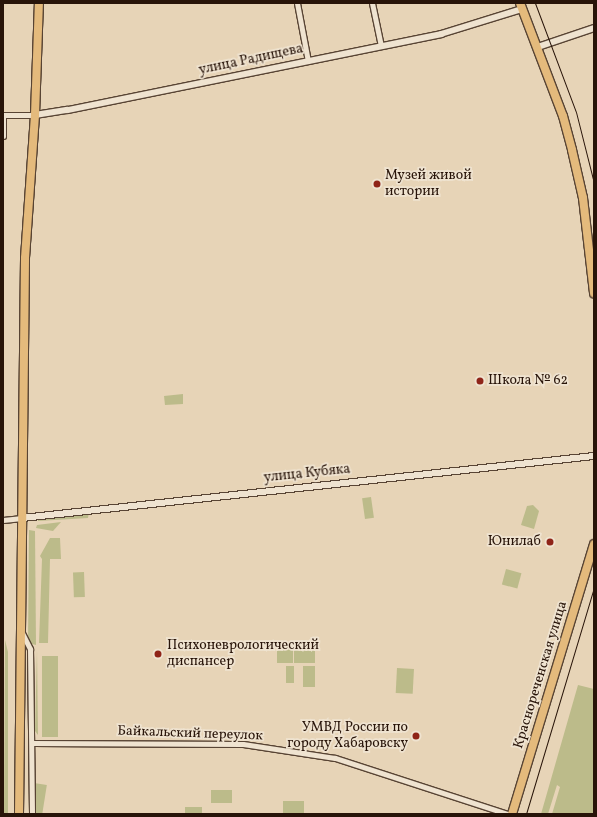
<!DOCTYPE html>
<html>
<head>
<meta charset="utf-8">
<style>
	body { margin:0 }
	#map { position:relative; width:597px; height:817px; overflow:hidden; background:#e7d4b7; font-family:Vollkorn,serif }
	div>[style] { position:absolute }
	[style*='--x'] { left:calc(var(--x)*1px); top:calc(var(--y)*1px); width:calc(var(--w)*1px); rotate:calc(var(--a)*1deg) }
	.green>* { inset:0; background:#bcbb8a; transform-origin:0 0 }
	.roads { filter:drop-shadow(1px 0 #584434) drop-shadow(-1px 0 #584434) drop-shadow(0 1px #584434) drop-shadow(0 -1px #584434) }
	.minor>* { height:5px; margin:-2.5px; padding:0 2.5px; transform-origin:2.5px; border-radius:2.5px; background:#efe3d0 }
	.tertiary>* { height:6px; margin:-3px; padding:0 3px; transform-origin:3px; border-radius:3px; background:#efe3d0 }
	.primary>* { height:8px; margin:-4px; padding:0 4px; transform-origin:4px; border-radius:4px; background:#e4ba7c }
	.tram>* { height:1px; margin:-0.5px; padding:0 0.5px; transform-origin:0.5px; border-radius:0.5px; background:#281409 }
	.dots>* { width:11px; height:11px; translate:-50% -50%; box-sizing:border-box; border:2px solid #efe3d0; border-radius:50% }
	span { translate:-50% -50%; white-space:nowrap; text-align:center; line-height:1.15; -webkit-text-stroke:3.5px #efe3d0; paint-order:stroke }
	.street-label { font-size:14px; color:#281409 }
	.poi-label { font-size:14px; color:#281409 }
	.left { translate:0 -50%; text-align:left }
	.right { translate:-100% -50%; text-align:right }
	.frame { position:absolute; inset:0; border:4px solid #281409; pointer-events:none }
</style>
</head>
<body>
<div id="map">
	<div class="green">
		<div style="clip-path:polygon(183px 394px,183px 404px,165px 405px,164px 396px)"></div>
		<div style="left:371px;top:497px;width:21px;height:9px;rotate:82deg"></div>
		<div style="clip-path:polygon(533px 505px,539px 511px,534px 529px,521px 525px,527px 506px)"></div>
		<div style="clip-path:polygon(89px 512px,88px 518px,38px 521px,38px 519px)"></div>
		<div style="clip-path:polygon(61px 522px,53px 531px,36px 528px,37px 525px)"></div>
		<div style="clip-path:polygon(29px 530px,35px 531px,36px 645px,28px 643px)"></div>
		<div style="clip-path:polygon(50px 538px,60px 538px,61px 559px,50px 559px,48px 643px,39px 643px,42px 559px,40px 556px)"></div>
		<div style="left:506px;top:569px;width:16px;height:16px;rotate:15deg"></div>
		<div style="left:84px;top:572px;width:25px;height:11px;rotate:88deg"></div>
		<div style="clip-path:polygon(5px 640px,8px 652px,8px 814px,4px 814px)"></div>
		<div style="left:277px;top:649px;width:16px;height:14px"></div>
		<div style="left:294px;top:649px;width:21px;height:14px"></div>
		<div style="clip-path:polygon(37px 650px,38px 735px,35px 731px)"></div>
		<div style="left:42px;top:656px;width:16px;height:81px"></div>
		<div style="left:286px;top:666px;width:8px;height:17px"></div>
		<div style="left:303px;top:666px;width:12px;height:21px"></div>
		<div style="left:397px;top:668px;width:17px;height:25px;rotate:3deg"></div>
		<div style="clip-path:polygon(578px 685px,594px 689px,594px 814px,552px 814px,560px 787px,557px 785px,548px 814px,541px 814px)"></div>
		<div style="left:34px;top:783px;width:13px;height:31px;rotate:9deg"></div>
		<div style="left:211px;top:790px;width:21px;height:13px"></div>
		<div style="left:283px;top:801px;width:21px;height:13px"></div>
		<div style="left:185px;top:807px;width:17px;height:7px"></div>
	</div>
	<div class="roads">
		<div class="minor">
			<div style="--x:297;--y:3;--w:59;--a:79.3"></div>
			<div style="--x:372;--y:3;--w:44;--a:78.2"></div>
			<div style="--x:3;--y:136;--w:21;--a:-90"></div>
			<div style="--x:3;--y:115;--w:32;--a:0"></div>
			<div style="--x:3;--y:520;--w:19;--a:-6"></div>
			<div style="--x:22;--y:633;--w:18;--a:63"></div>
			<div style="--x:30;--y:649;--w:165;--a:89.3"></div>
			<div style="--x:32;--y:743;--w:211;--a:0.3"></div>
			<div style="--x:243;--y:744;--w:93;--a:8.7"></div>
			<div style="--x:335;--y:758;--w:181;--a:18"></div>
		</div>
		<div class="tertiary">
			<div style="--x:538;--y:47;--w:59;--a:-18.7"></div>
			<div style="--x:35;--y:115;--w:33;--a:-9"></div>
			<div style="--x:68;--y:110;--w:381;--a:-11.5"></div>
			<div style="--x:441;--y:34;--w:85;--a:-17.2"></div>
			<div style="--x:22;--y:518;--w:575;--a:-6.19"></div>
		</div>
		<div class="primary">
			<div style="--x:520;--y:3;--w:121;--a:69.2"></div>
			<div style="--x:563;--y:116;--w:35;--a:75"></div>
			<div style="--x:572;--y:150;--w:49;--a:77.1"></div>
			<div style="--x:583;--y:198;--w:96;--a:83.4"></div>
			<div style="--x:19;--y:814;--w:556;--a:-89.38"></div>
			<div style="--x:25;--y:258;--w:143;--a:-86"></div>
			<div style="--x:35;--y:115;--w:112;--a:-88"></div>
			<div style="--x:512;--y:814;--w:282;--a:-73.1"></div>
		</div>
	</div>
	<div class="tram">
		<div style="--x:535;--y:3;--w:116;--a:69.4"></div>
		<div style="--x:576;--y:112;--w:73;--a:75.8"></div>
		<div style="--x:526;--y:814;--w:236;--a:-73.3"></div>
	</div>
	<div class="dots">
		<div style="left:377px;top:184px;background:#8f2418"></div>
		<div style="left:480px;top:381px;background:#8f2418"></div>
		<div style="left:550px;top:542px;background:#8f2418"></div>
		<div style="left:158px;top:654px;background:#8f2418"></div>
		<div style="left:416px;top:736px;background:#8f2418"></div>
	</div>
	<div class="street-label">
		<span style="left:251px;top:60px;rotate:-12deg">улица Радищева</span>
		<span style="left:307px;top:474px;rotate:-6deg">улица Кубяка</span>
		<span style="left:541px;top:675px;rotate:-73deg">Краснореченская улица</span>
		<span style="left:190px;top:734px;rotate:2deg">Байкальский переулок</span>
	</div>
	<div class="poi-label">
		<span class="left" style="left:385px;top:184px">Музей живой<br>истории</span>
		<span class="left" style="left:488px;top:381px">Школа № 62</span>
		<span class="right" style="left:541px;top:542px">Юнилаб</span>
		<span class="left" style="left:167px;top:654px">Психоневрологический<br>диспансер</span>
		<span class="right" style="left:408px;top:736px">УМВД России по<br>городу Хабаровску</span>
	</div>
	<div class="frame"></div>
</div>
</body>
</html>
